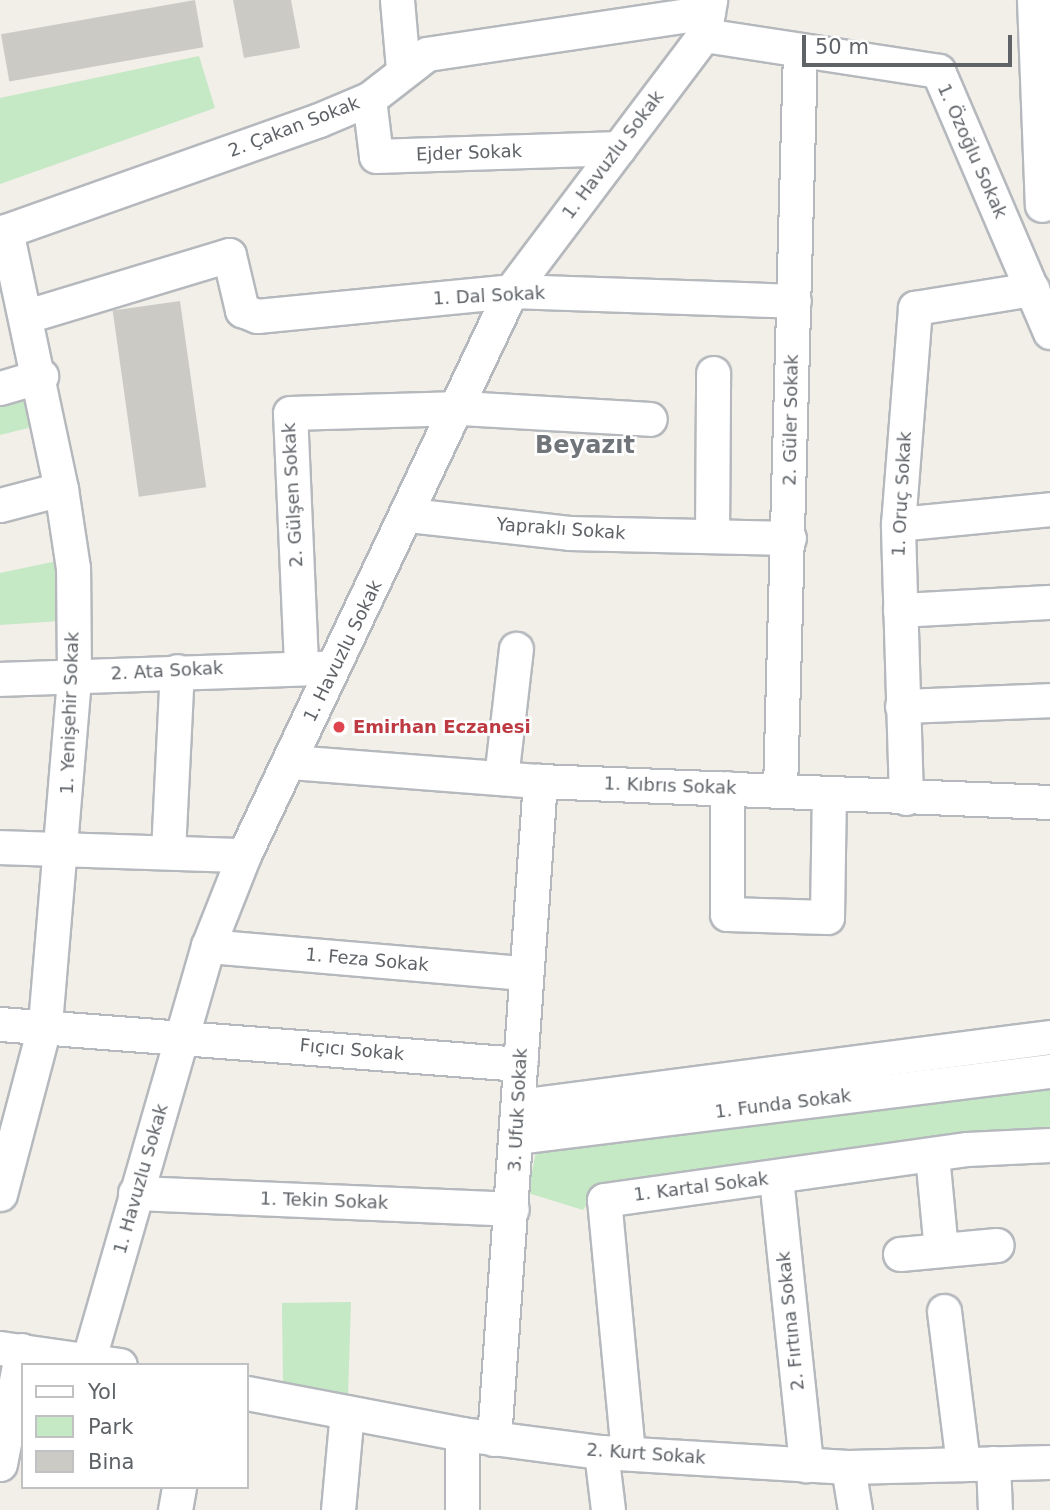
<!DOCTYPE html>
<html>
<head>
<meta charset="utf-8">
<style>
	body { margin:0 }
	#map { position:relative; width:1050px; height:1510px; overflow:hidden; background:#f1efe8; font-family:"DejaVu Sans",sans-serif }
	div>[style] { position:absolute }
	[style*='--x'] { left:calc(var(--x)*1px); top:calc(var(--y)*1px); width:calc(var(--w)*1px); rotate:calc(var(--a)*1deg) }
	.green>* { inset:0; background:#c5e8c5 }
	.building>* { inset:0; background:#cccac5; transform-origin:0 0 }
	.roads { filter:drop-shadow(2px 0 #b5b8bc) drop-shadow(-2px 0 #b5b8bc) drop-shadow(0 2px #b5b8bc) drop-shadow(0 -2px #b5b8bc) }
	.minor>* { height:33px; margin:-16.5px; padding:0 16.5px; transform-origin:16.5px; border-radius:16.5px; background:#fff }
	.dots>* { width:19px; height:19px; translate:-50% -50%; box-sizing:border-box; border:4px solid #fff; border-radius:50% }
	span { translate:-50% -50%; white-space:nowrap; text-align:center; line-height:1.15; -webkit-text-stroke:5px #fff; paint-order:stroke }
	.street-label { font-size:18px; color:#5f6368 }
	.health-label { font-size:18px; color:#be3a42; font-weight:700 }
	.left { translate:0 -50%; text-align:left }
	.district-label { font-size:24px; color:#70757a; font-weight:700 }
	.legend { position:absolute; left:21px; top:1363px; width:228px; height:126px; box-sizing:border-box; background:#fff; border:2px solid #bfc1c3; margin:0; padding:9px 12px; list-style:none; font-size:21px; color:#5f6368 }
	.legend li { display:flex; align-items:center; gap:14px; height:35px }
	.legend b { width:35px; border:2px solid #bfc1c3 }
	.scale { position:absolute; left:802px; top:35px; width:210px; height:32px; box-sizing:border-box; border:4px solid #5f6368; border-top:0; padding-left:9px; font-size:21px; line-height:24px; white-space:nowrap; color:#5f6368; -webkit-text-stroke:5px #fff; paint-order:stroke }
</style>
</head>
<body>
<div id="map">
	<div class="green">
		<div style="clip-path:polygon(199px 56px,215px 108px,0 184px,0 98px)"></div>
		<div style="clip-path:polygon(34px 394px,40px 425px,0 435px,0 404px)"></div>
		<div style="clip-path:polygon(57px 561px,60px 621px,0 625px,0 573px)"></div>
		<div style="clip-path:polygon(1050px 1087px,1050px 1135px,596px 1190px,583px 1210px,528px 1193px,537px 1146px)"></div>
		<div style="clip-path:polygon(351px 1302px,348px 1395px,283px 1383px,282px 1303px)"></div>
	</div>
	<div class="building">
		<div style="left:195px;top:0;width:48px;height:197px;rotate:80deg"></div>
		<div style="clip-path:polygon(233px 0,291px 0,300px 48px,244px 58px)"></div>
		<div style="left:180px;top:301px;width:188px;height:68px;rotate:82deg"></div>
	</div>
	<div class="roads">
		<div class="minor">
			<div style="--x:397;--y:0;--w:68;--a:85"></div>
			<div style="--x:1034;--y:0;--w:205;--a:87.8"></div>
			<div style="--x:704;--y:35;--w:237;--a:8.7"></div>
			<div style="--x:938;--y:71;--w:284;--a:66.8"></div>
			<div style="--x:369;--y:99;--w:57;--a:83"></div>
			<div style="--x:376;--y:156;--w:243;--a:-1.9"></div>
			<div style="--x:0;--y:233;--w:338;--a:-19.5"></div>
			<div style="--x:319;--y:120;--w:54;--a:-22.8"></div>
			<div style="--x:369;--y:99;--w:73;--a:-37.8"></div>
			<div style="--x:427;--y:54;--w:284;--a:-8.5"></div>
			<div style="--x:27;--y:316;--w:211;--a:-16.8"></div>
			<div style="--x:229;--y:255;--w:57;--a:76.7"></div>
			<div style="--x:242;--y:310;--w:16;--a:22"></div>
			<div style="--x:257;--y:316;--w:255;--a:-5.6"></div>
			<div style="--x:511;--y:291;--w:283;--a:2"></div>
			<div style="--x:0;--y:388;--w:43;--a:-16.3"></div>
			<div style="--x:0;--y:505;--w:63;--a:-14.7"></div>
			<div style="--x:409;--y:515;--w:161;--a:6.4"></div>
			<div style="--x:569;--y:533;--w:220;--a:1.3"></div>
			<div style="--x:898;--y:524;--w:153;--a:-5.6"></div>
			<div style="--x:712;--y:536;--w:163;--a:-89.6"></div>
			<div style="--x:900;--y:610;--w:150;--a:-3.1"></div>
			<div style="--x:301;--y:664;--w:251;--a:-92.5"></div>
			<div style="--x:290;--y:413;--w:171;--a:-1.7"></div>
			<div style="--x:461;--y:408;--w:189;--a:3.3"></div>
			<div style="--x:0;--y:679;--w:322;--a:-2"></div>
			<div style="--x:902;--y:706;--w:148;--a:-2.3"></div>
			<div style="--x:291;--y:762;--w:250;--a:4.4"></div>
			<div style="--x:540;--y:781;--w:510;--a:2.36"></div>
			<div style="--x:501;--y:778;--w:130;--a:-83.4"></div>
			<div style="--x:727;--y:788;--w:126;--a:90"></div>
			<div style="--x:727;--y:914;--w:100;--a:1.7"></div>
			<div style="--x:827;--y:917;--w:124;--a:-89.1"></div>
			<div style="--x:780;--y:790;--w:739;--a:-88.45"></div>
			<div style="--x:906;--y:798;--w:274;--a:-91.7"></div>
			<div style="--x:898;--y:524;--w:217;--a:-85.5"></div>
			<div style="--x:915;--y:308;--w:119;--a:-9.2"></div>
			<div style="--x:0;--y:847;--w:244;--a:1.9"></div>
			<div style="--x:168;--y:852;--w:181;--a:-87.2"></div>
			<div style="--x:208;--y:946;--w:318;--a:4.9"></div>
			<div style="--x:0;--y:1024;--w:522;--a:4.4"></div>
			<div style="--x:518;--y:1106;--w:536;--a:-7.39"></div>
			<div style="--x:516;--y:1137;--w:538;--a:-7.05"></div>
			<div style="--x:932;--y:1155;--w:95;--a:84.6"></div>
			<div style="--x:776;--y:1178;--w:289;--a:84"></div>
			<div style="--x:135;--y:1193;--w:377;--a:2.4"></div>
			<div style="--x:0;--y:1194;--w:176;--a:-75.2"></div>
			<div style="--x:45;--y:1024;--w:350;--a:-85.2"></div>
			<div style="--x:74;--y:675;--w:107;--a:-90.5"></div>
			<div style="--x:73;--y:568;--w:80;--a:-98.6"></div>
			<div style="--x:61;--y:489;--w:264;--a:-102"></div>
			<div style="--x:900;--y:1254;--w:97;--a:-5.3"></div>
			<div style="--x:944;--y:1311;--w:154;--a:82.9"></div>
			<div style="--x:0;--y:1348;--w:121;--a:8.1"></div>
			<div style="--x:89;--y:1358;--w:429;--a:-73.9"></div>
			<div style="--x:208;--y:946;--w:98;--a:-68.4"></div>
			<div style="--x:244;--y:855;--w:624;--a:-64.67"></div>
			<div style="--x:511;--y:291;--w:321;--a:-53"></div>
			<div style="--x:704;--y:35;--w:36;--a:-80"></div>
			<div style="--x:247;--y:1393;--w:219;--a:10.8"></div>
			<div style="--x:462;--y:1434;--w:140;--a:7.4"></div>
			<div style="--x:601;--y:1452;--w:247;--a:3.5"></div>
			<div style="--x:848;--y:1467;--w:202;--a:-1.4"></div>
			<div style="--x:462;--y:1434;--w:76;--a:90"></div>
			<div style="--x:494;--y:1439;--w:660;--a:-86"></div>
			<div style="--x:601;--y:1452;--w:58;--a:83.1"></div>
			<div style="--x:628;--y:1453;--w:254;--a:-95.4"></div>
			<div style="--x:604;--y:1200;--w:367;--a:-8"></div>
			<div style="--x:967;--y:1149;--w:83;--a:-2.8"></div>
			<div style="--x:993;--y:1463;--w:47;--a:87.6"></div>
			<div style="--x:0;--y:1464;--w:116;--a:-79.1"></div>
			<div style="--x:848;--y:1467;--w:44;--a:80.8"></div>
			<div style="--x:175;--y:1510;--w:23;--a:-80"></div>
			<div style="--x:338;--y:1510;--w:98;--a:-84.8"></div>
		</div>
	</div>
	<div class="dots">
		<div style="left:339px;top:727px;background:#e0444e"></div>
	</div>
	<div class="street-label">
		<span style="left:294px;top:127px;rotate:-21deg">2. Çakan Sokak</span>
		<span style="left:972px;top:151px;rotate:66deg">1. Özoğlu Sokak</span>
		<span style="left:469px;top:153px;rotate:-2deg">Ejder Sokak</span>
		<span style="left:613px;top:155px;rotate:-53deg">1. Havuzlu Sokak</span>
		<span style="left:489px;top:296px;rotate:-3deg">1. Dal Sokak</span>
		<span style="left:791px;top:420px;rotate:-89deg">2. Güler Sokak</span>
		<span style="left:902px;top:494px;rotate:-87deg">1. Oruç Sokak</span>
		<span style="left:293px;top:495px;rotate:-93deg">2. Gülşen Sokak</span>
		<span style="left:561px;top:529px;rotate:4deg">Yapraklı Sokak</span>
		<span style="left:343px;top:651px;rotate:-64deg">1. Havuzlu Sokak</span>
		<span style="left:167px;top:671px;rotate:-3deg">2. Ata Sokak</span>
		<span style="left:70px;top:713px;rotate:-88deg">1. Yenişehir Sokak</span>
		<span style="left:670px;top:786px;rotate:2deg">1. Kıbrıs Sokak</span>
		<span style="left:367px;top:960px;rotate:5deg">1. Feza Sokak</span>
		<span style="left:352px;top:1050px;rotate:5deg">Fıçıcı Sokak</span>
		<span style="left:783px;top:1104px;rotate:-7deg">1. Funda Sokak</span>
		<span style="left:518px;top:1110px;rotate:-87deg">3. Ufuk Sokak</span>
		<span style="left:141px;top:1179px;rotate:-74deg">1. Havuzlu Sokak</span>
		<span style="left:701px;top:1187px;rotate:-7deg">1. Kartal Sokak</span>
		<span style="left:324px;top:1201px;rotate:2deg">1. Tekin Sokak</span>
		<span style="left:791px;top:1321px;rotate:-96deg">2. Fırtına Sokak</span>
		<span style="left:646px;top:1454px;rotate:4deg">2. Kurt Sokak</span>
	</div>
	<div class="health-label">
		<span class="left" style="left:353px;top:727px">Emirhan Eczanesi</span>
	</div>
	<div class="district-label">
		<span style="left:585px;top:446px">Beyazıt</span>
	</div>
	<ul class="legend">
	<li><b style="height:9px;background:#fff"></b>Yol</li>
	<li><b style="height:19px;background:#c5e8c5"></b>Park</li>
	<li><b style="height:19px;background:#cccac5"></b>Bina</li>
	</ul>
	<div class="scale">50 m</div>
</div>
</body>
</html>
